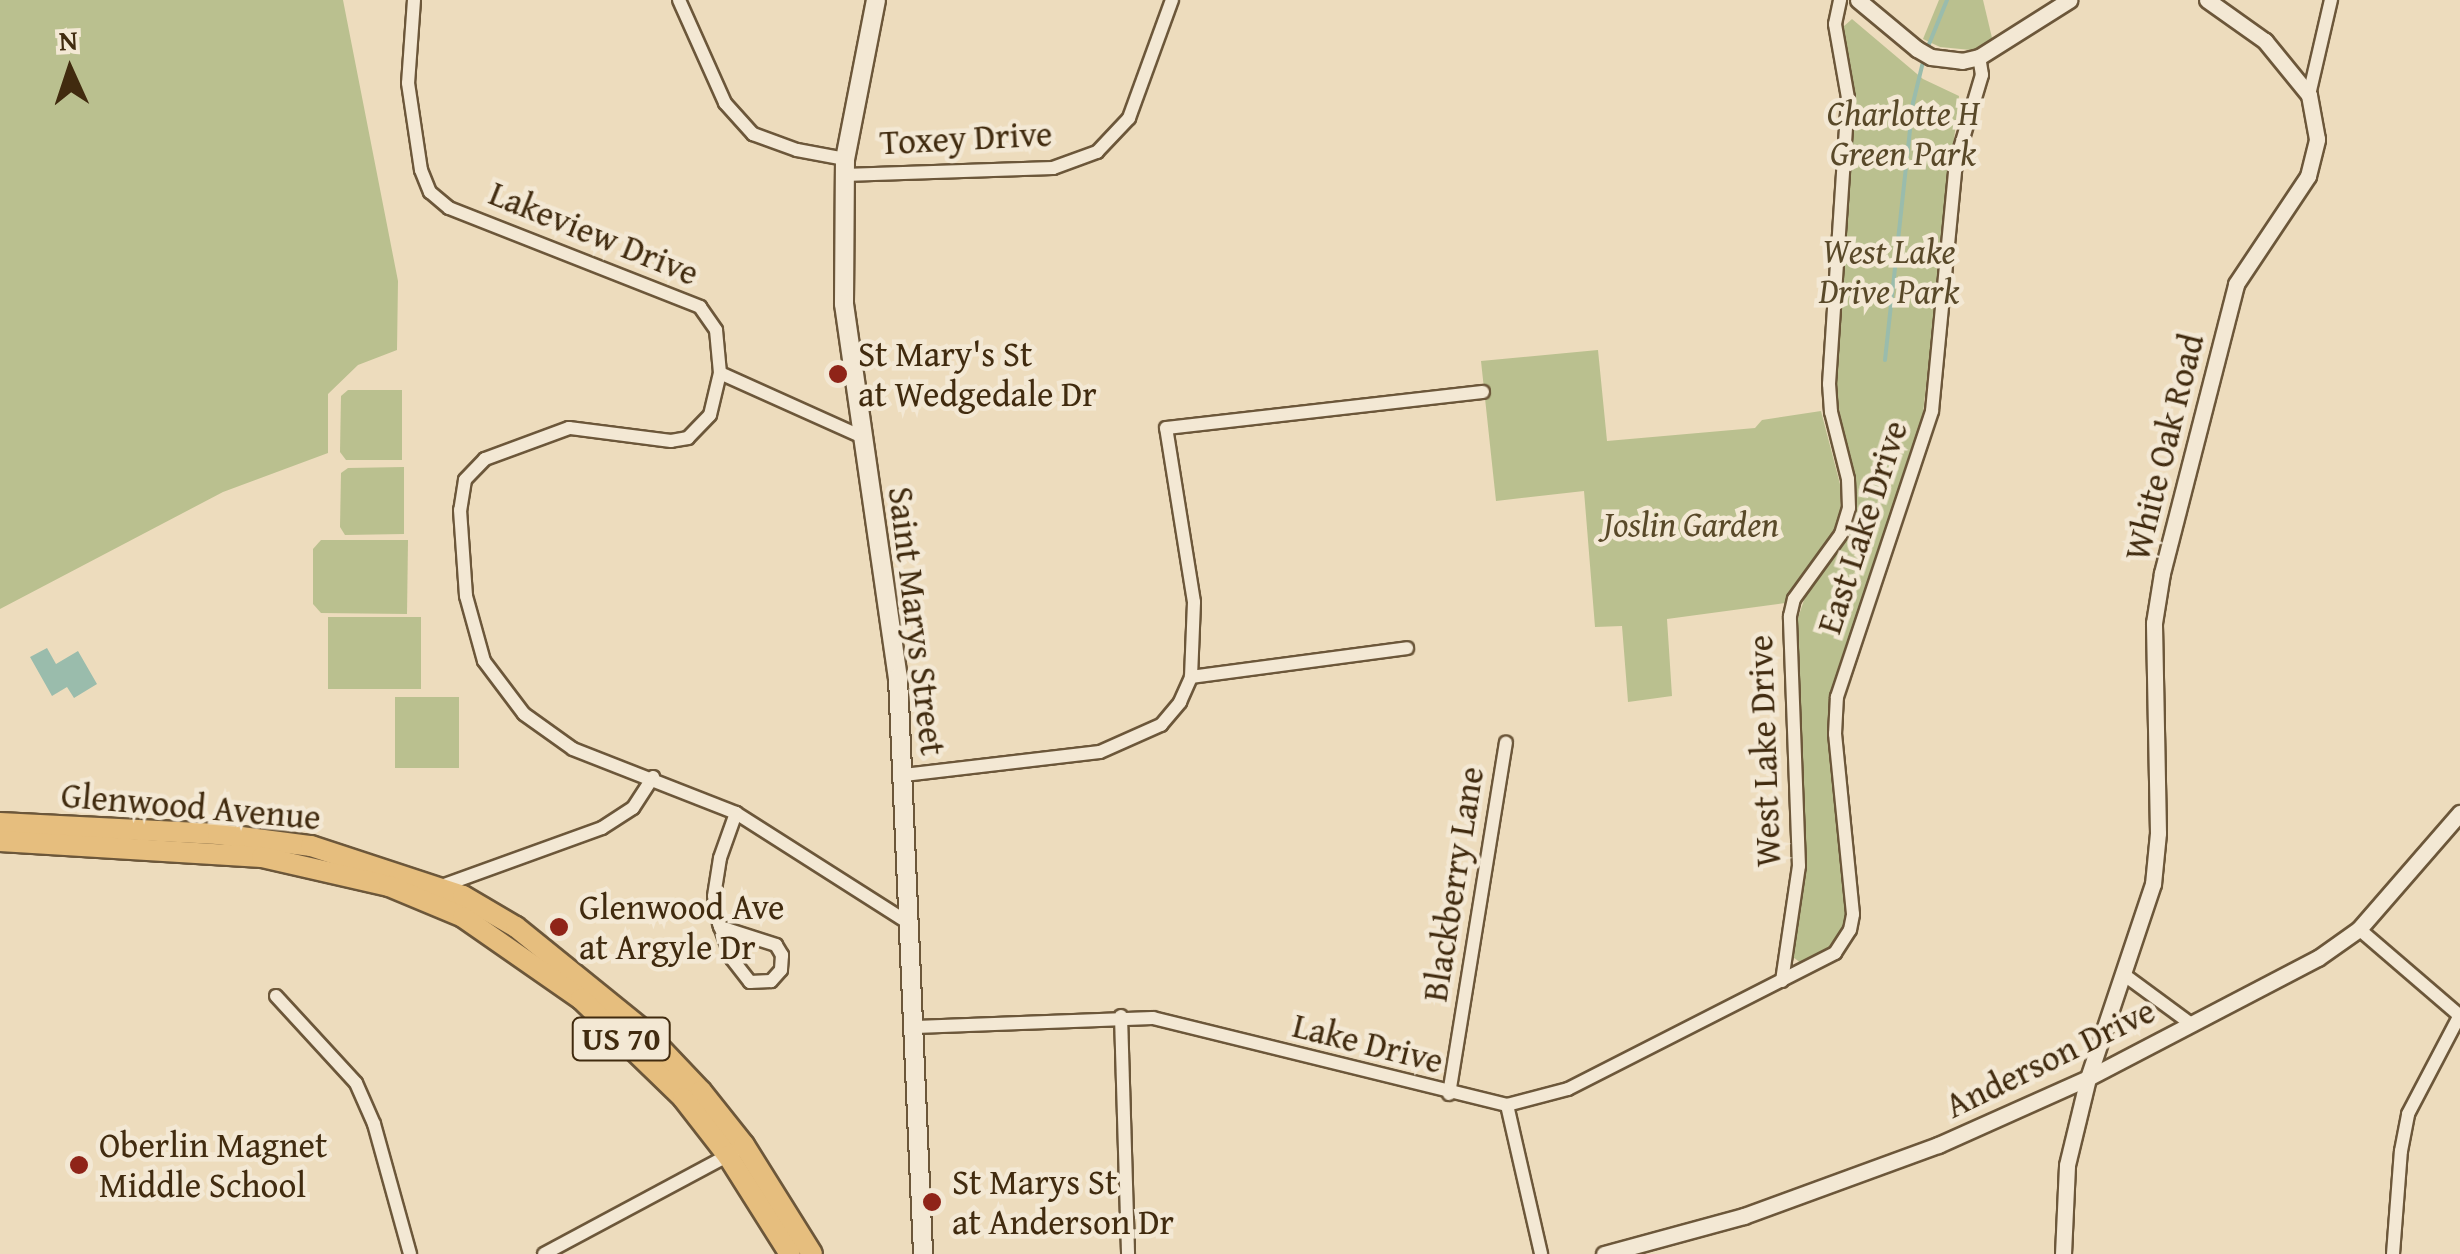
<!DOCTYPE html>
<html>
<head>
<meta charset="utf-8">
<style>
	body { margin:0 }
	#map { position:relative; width:2460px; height:1254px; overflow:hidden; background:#eddcbd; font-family:"Gentium Book Plus",serif }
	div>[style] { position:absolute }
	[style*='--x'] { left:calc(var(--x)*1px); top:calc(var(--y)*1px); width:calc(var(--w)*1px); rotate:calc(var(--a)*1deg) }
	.green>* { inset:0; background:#bac08f; transform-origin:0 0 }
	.water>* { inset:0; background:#9abcac }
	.stream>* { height:4px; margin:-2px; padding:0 2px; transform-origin:2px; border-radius:2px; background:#9abcac }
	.roads { filter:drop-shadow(2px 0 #6c573a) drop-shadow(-2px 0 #6c573a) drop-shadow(0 2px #6c573a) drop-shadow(0 -2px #6c573a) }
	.minor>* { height:12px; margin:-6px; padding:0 6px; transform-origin:6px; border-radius:6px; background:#f3e8d4 }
	.tertiary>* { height:15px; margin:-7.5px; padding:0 7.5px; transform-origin:7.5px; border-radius:7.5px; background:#f3e8d4 }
	.secondary>* { height:18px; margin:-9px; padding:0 9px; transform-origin:9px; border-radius:9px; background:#f3e8d4 }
	.primary>* { height:20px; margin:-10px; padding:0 10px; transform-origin:10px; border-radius:10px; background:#e6be7e }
	.dots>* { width:28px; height:28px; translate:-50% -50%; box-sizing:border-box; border:5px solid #f3e8d4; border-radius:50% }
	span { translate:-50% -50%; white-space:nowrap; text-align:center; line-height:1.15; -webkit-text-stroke:9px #f3e8d4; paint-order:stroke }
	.shield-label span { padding:2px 8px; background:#f3e8d4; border:2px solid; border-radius:8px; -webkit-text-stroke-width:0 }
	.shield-label { font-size:32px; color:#412b0f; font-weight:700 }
	.park-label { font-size:35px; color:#594929; font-style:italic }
	.street-label { font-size:35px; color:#412b0f }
	.poi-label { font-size:35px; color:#412b0f }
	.left { translate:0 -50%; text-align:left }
	.north { position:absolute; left:20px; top:20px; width:100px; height:100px; -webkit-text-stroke:8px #f3e8d4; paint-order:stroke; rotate:357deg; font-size:28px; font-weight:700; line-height:40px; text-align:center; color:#412b0f }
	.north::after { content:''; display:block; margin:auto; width:35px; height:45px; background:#412b0f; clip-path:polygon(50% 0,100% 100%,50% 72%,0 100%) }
</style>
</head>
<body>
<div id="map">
	<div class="green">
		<div style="clip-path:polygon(0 0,343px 0,398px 281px,397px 350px,358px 365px,328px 394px,328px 453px,223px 492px,0 609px)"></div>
		<div style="clip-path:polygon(1939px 0,1983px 0,1993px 42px,1971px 50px,1940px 47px,1923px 39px)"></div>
		<div style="clip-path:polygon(1852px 19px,1923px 79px,1959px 96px,1923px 413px,1829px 708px,1829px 752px,1847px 922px,1832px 951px,1802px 964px,1793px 957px,1806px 860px,1795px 627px,1805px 597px,1847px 540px,1857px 510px,1835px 386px,1856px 100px,1843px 27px)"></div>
		<div style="clip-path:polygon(1598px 350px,1607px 441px,1755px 428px,1762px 420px,1821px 411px,1840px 484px,1841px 514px,1834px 535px,1785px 603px,1667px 619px,1672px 696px,1628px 702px,1622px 626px,1595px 627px,1584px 491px,1496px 501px,1481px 361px)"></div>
		<div style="clip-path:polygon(348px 390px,402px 390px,402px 460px,346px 460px,340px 452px,341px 396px)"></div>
		<div style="clip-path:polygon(404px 467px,404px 534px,345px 535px,340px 527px,341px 473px,348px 468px)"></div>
		<div style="clip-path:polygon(321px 540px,408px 540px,407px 614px,321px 613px,313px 604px,313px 549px)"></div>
		<div style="left:421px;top:617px;width:72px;height:93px;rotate:90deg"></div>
		<div style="left:395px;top:697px;width:64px;height:71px"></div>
	</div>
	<div class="water">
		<div style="clip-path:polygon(47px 648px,56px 664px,78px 651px,97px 684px,74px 698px,67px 687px,52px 696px,30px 657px)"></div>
	</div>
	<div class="stream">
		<div style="--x:1927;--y:49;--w:53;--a:-67.8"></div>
		<div style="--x:1885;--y:360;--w:259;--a:-83.8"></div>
		<div style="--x:1913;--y:103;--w:46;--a:-76.3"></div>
	</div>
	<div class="roads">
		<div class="minor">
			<div style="--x:414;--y:0;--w:83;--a:94.1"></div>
			<div style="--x:408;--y:83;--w:88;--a:81.5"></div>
			<div style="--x:421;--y:170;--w:24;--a:68"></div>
			<div style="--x:430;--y:192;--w:25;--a:40"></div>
			<div style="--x:449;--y:208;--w:270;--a:21.5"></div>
			<div style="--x:700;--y:307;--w:28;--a:55"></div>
			<div style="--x:716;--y:330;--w:43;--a:84.7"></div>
			<div style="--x:720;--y:373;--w:43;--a:103.4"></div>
			<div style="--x:710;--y:415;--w:32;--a:134"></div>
			<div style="--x:688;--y:438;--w:17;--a:170"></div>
			<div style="--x:671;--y:441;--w:103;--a:-172.7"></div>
			<div style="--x:569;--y:428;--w:90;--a:159.7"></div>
			<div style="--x:485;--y:459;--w:29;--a:134"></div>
			<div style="--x:465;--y:480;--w:30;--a:99"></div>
			<div style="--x:460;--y:510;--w:86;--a:86"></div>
			<div style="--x:466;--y:596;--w:67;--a:74.5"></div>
			<div style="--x:484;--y:661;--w:66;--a:53"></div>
			<div style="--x:524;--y:714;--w:60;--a:35.5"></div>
			<div style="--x:573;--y:749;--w:175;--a:21.4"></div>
			<div style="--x:736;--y:813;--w:206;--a:32.5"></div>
			<div style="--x:679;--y:0;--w:113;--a:65.9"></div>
			<div style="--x:725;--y:103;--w:42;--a:47.9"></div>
			<div style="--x:753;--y:134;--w:47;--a:20"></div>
			<div style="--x:797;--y:150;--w:49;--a:10.6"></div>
			<div style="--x:2309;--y:95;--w:98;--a:-77"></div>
			<div style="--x:844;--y:175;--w:209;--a:-1.9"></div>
			<div style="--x:1053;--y:168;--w:47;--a:-20"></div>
			<div style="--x:1097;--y:152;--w:47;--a:-46.7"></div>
			<div style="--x:1129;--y:118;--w:126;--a:-70"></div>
			<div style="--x:720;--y:373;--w:154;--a:24.2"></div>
			<div style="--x:1191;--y:677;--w:218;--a:-7.6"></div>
			<div style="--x:904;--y:775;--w:197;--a:-6.7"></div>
			<div style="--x:1100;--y:752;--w:67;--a:-23.9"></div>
			<div style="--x:1161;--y:725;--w:30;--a:-50"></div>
			<div style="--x:1180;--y:702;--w:27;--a:-66"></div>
			<div style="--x:1191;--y:677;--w:75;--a:-87.7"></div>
			<div style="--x:1194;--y:602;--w:176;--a:-99.1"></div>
			<div style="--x:1166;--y:428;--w:319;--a:-6.5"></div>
			<div style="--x:439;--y:887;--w:173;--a:-19.9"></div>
			<div style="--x:602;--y:828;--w:37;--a:-33"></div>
			<div style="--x:633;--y:808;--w:37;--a:-57"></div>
			<div style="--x:720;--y:927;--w:59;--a:17.8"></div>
			<div style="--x:776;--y:945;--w:12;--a:59"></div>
			<div style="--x:782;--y:955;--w:15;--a:94"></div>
			<div style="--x:781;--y:970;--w:15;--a:132"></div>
			<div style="--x:771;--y:981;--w:21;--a:177"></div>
			<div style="--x:750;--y:982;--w:29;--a:-128"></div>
			<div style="--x:732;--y:959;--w:37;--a:-110"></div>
			<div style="--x:719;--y:924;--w:28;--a:-100"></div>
			<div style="--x:714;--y:896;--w:38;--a:-81"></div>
			<div style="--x:720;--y:858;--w:48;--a:-70.4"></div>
			<div style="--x:2359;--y:929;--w:133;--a:40.7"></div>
			<div style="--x:2123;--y:974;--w:84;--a:36.3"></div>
			<div style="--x:1782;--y:981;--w:116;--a:-81.6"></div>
			<div style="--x:1799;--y:866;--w:250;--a:-92.1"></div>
			<div style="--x:1790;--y:616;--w:17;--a:-77"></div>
			<div style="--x:1794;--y:599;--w:80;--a:-54.1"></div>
			<div style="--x:1841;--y:534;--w:27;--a:-73"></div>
			<div style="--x:1849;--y:508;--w:29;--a:-92"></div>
			<div style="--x:1848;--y:479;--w:69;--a:-104.2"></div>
			<div style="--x:1831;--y:412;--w:28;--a:-94"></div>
			<div style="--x:1829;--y:384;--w:287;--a:-86.2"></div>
			<div style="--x:1848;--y:98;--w:75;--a:-100"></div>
			<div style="--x:1835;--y:24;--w:25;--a:-78"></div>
			<div style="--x:276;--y:996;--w:118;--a:47.4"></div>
			<div style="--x:356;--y:1083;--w:45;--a:66.3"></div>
			<div style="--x:374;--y:1124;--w:135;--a:74.5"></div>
			<div style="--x:1121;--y:1016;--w:238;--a:88.3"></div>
			<div style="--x:915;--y:1027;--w:238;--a:-2.2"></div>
			<div style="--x:1153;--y:1018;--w:365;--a:13.8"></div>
			<div style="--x:1507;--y:1105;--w:63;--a:-14.7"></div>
			<div style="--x:1568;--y:1089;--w:300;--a:-27"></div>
			<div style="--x:1835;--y:953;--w:27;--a:-57"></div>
			<div style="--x:1850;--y:930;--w:16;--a:-79"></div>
			<div style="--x:1853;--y:914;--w:181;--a:-95.7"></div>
			<div style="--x:1835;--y:734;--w:37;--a:-87"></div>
			<div style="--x:1837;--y:697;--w:301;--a:-71.6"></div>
			<div style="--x:1932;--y:411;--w:250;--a:-84.5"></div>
			<div style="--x:1956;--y:162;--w:91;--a:-73.4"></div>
			<div style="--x:1982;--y:75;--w:18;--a:-99"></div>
			<div style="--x:1449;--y:1094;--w:356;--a:-80.8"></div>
			<div style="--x:1507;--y:1105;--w:153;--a:77.1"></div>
			<div style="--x:544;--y:1254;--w:216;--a:-28.2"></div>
			<div style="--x:2393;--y:1254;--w:103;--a:-85.6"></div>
			<div style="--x:2401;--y:1151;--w:38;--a:-79"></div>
			<div style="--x:2408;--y:1114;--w:112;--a:-62.3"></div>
		</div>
		<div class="tertiary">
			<div style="--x:1858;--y:0;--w:77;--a:39.7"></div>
			<div style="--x:1917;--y:49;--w:16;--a:30"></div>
			<div style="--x:1931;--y:57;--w:31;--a:7"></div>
			<div style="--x:1962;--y:61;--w:17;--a:-13"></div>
			<div style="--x:1979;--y:57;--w:107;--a:-32.3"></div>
			<div style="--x:1604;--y:1254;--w:145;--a:-15.2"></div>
			<div style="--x:1744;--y:1216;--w:207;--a:-20.1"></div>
			<div style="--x:1938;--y:1145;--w:164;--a:-24.1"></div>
			<div style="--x:2088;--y:1078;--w:259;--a:-27.6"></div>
			<div style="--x:2318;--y:958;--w:50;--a:-35.3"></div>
			<div style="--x:2359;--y:929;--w:154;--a:-49"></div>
			<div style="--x:2063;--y:1254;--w:89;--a:-87.4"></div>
			<div style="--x:2067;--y:1165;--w:89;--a:-76.4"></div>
			<div style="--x:2088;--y:1078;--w:205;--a:-71.5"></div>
			<div style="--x:2153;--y:884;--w:51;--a:-84.4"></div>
			<div style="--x:2158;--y:833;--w:210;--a:-91.1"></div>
			<div style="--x:2154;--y:623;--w:51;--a:-80.9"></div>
			<div style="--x:2162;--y:573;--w:298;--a:-75.6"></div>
			<div style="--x:2236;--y:284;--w:130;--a:-56.3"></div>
			<div style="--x:2308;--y:176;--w:38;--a:-76"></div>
			<div style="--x:2317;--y:139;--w:45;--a:-100.3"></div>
			<div style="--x:2309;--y:95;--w:70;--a:-129.2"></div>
			<div style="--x:2265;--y:41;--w:71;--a:-144.7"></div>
		</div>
		<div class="secondary">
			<div style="--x:876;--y:0;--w:162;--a:101"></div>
			<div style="--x:845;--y:159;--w:145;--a:90.4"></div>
			<div style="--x:844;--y:304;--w:378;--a:81.8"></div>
			<div style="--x:898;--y:678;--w:577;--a:87.51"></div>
		</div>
		<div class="primary">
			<div style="--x:0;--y:823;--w:218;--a:2.9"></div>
			<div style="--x:218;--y:834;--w:94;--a:7.4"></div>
			<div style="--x:311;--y:846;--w:160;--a:18.2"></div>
			<div style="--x:463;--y:896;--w:61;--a:30.3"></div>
			<div style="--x:516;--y:927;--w:162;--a:39"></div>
			<div style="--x:642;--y:1029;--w:86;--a:46.4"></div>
			<div style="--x:701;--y:1091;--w:69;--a:51.5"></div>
			<div style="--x:744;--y:1145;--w:128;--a:58"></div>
			<div style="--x:0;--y:841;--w:262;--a:3.5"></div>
			<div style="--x:262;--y:857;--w:130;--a:12.9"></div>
			<div style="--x:389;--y:886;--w:80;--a:22.7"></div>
			<div style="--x:463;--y:917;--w:144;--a:34.8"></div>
			<div style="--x:581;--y:999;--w:142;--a:44.1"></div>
			<div style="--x:683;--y:1098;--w:73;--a:52.2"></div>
			<div style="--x:728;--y:1156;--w:116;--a:57.7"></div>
		</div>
	</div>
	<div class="dots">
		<div style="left:838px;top:374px;background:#8f2418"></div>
		<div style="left:559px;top:927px;background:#8f2418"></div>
		<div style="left:79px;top:1165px;background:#8f2418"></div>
		<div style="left:932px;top:1202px;background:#8f2418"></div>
	</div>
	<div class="shield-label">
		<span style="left:621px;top:1039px">US 70</span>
	</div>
	<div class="park-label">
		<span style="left:1903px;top:133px">Charlotte H<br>Green Park</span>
		<span style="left:1889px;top:271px">West Lake<br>Drive Park</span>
		<span style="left:1691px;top:524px">Joslin Garden</span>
	</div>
	<div class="street-label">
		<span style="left:966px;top:138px;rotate:-3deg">Toxey Drive</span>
		<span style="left:594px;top:233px;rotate:22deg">Lakeview Drive</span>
		<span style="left:2164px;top:447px;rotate:-76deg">White Oak Road</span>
		<span style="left:1862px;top:527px;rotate:-72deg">East Lake Drive</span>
		<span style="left:917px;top:621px;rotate:83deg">Saint Marys Street</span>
		<span style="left:1764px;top:751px;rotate:-92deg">West Lake Drive</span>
		<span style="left:191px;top:806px;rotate:5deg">Glenwood Avenue</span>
		<span style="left:1453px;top:884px;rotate:-81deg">Blackberry Lane</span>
		<span style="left:1368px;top:1043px;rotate:14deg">Lake Drive</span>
		<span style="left:2050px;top:1058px;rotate:-26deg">Anderson Drive</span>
	</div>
	<div class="poi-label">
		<span class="left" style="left:858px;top:374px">St Mary's St<br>at Wedgedale Dr</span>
		<span class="left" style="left:579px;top:927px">Glenwood Ave<br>at Argyle Dr</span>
		<span class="left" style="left:99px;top:1165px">Oberlin Magnet<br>Middle School</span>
		<span class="left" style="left:952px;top:1202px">St Marys St<br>at Anderson Dr</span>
	</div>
	<div class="north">N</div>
</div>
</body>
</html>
